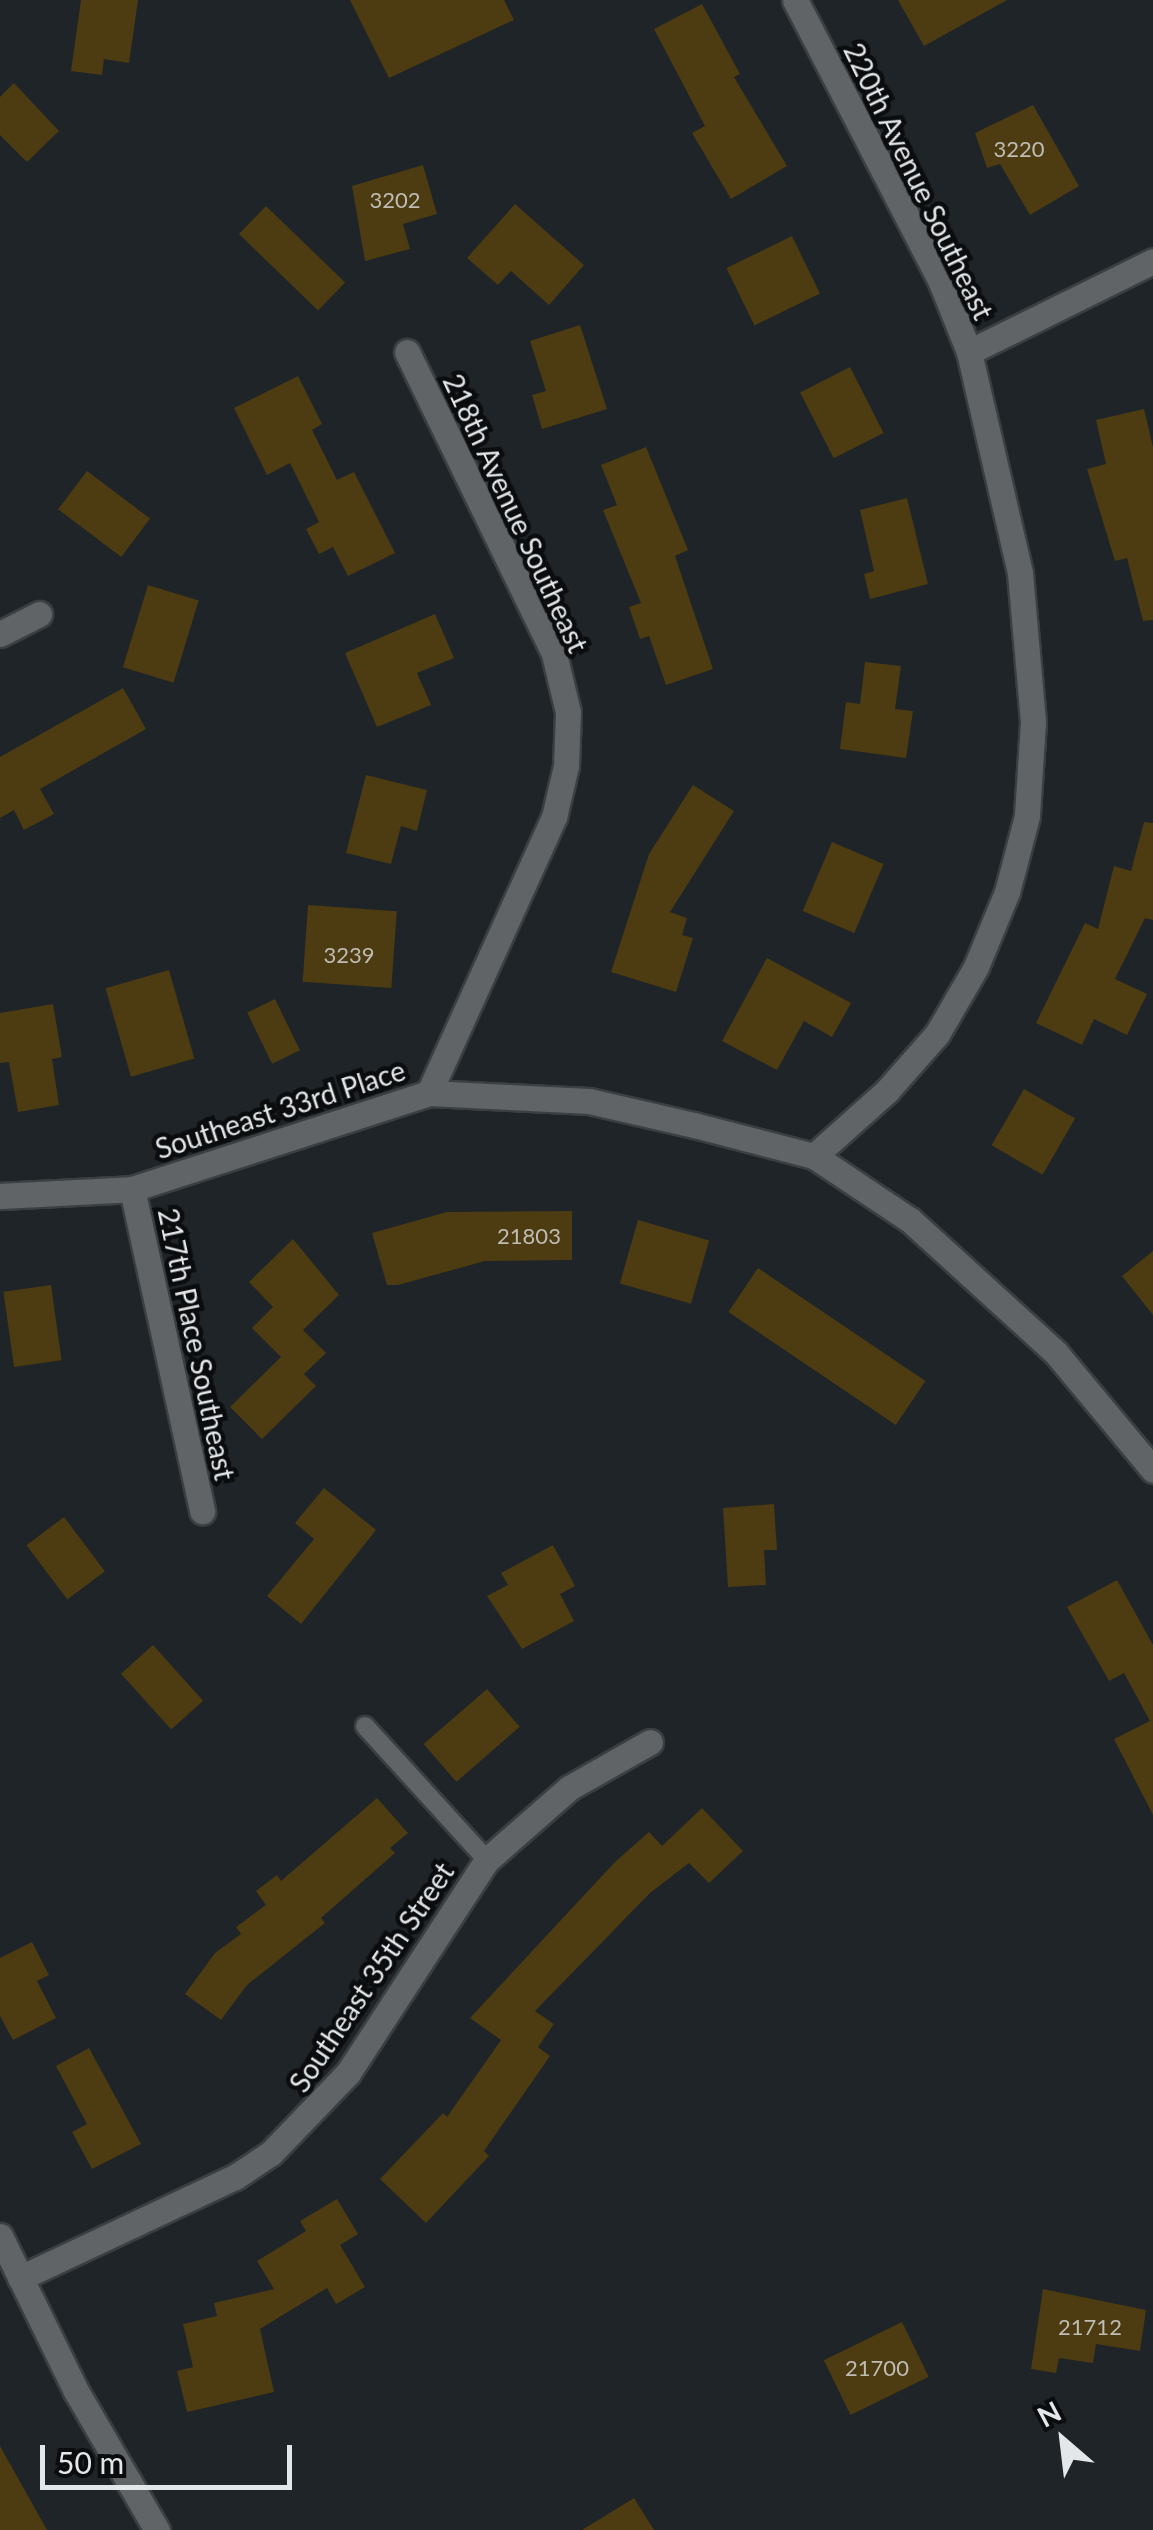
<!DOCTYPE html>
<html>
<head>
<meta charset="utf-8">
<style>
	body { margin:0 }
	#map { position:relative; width:1153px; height:2530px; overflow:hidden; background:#1e2427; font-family:Lato,sans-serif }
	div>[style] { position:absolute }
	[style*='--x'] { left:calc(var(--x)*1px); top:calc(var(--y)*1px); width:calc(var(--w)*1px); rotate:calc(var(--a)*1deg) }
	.building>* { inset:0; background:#4d3b11; transform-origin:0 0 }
	.roads { filter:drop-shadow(2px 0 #3a3f42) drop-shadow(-2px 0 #3a3f42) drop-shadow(0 2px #3a3f42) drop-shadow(0 -2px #3a3f42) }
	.lane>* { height:18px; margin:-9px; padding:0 9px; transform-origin:9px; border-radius:9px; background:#616466 }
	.street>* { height:25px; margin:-12.5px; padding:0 12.5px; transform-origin:12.5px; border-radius:12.5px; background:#616466 }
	span { translate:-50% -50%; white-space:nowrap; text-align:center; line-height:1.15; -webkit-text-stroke:9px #0a0c0e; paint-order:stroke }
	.number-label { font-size:22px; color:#bebcb3 }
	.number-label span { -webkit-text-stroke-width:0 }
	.street-label { font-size:28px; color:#e3e7e9 }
	.north { position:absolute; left:1013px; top:2390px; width:100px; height:100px; -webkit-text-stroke:8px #0a0c0e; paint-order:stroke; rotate:332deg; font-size:28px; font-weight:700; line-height:40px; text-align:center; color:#e3e7e9 }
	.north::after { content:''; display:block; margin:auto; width:35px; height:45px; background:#e3e7e9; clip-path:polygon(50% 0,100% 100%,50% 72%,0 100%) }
	.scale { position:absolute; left:40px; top:2445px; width:252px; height:45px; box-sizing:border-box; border:5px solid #e3e7e9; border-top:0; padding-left:12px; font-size:30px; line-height:35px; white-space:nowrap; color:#e3e7e9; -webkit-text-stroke:8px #0a0c0e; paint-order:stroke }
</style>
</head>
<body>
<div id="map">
	<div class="building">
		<div style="clip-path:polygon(81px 0,138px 0,129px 63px,104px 59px,102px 75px,71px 71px)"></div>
		<div style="clip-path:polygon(350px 0,504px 0,514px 20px,389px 78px)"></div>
		<div style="clip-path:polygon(898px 0,1007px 0,924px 46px)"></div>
		<div style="clip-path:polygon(702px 4px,740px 74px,734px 77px,787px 166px,731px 199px,692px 133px,705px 126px,654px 29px)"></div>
		<div style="clip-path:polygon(14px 83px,59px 131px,27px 162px,0 135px,0 97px)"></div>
		<div style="clip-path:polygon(1033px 105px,1079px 186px,1030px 215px,1000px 164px,987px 168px,975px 133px)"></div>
		<div style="clip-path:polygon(423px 165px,437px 214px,403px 224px,410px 249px,365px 261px,352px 186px)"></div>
		<div style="clip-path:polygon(515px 204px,584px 265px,549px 305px,511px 271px,498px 285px,467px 258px)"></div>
		<div style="left:266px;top:206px;width:110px;height:39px;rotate:44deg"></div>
		<div style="left:792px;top:236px;width:64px;height:73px;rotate:64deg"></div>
		<div style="clip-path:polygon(580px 325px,607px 409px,542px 429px,532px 395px,546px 391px,530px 341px)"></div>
		<div style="left:850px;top:367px;width:74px;height:56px;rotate:63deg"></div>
		<div style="clip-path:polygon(298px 376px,322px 424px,312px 430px,337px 480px,354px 472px,395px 553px,348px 576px,333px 547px,319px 554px,306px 529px,319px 522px,290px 463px,267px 475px,234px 408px)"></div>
		<div style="clip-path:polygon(1144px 409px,1153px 447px,1153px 620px,1143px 621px,1127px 558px,1115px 561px,1087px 469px,1106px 464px,1096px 420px)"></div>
		<div style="clip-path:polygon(646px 447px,688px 550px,675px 556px,713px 669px,666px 685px,649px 636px,640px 639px,629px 607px,641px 603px,603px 510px,617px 505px,601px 465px)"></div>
		<div style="left:87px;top:471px;width:79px;height:48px;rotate:37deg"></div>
		<div style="clip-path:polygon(907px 498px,928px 584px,870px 599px,864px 574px,874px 571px,860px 510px)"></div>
		<div style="left:148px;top:585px;width:53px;height:86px;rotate:17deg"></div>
		<div style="clip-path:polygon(435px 614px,454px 658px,417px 673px,431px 705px,377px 727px,345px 653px)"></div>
		<div style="clip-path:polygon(865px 662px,901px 666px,895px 709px,913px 711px,906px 758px,840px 749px,846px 702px,860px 704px)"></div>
		<div style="clip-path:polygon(123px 688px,146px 729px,40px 789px,54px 814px,24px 830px,14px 810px,0 818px,0 757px)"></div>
		<div style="clip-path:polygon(366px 775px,427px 790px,417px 831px,401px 826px,391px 864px,346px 853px)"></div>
		<div style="clip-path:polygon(693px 785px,734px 811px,670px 912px,687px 918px,682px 935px,693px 938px,676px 992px,611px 972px,649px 854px)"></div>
		<div style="clip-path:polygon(1144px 822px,1153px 823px,1153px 920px,1145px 918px,1115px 979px,1147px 994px,1127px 1035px,1094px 1019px,1082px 1045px,1036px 1023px,1085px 923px,1098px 929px,1114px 866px,1131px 871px)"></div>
		<div style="left:832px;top:842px;width:56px;height:75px;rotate:23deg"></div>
		<div style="left:308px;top:905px;width:89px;height:77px;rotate:4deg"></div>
		<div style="clip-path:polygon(767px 958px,851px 1003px,832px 1037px,804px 1021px,777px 1070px,722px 1041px)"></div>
		<div style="left:169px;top:970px;width:92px;height:66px;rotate:74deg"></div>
		<div style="left:275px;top:999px;width:57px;height:31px;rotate:64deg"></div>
		<div style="clip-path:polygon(53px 1004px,62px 1057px,52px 1059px,59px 1105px,18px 1112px,9px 1062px,0 1063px,0 1013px)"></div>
		<div style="left:1024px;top:1089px;width:59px;height:65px;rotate:30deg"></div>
		<div style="clip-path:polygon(572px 1211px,572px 1260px,485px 1261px,398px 1285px,387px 1285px,372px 1233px,447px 1212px)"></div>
		<div style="left:638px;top:1220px;width:74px;height:66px;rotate:16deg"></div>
		<div style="clip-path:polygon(293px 1239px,339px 1295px,303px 1330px,326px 1353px,304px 1374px,316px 1386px,262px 1439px,230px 1407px,281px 1357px,252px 1328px,273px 1307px,249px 1282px)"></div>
		<div style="clip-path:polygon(1153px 1251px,1153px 1315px,1122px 1276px)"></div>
		<div style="left:758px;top:1268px;width:202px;height:53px;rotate:34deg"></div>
		<div style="left:51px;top:1285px;width:76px;height:48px;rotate:82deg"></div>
		<div style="clip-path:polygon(324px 1488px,376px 1530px,301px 1624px,267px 1596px,314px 1539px,295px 1523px)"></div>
		<div style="clip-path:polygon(774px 1504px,777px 1550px,764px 1550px,766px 1585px,728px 1587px,723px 1508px)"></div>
		<div style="left:64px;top:1517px;width:68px;height:47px;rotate:53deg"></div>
		<div style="clip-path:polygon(553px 1545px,575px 1586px,560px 1594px,574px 1621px,522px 1649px,487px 1596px,508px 1585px,501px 1573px)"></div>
		<div style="clip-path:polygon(1117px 1580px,1153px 1645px,1153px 1815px,1114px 1739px,1150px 1721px,1124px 1673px,1109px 1681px,1067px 1607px)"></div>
		<div style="left:153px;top:1645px;width:75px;height:43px;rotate:48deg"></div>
		<div style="left:487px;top:1689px;width:50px;height:84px;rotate:49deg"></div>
		<div style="clip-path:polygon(377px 1798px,408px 1833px,390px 1848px,395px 1853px,321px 1918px,325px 1923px,247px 1985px,221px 2020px,185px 1994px,215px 1953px,241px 1934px,236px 1927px,266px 1905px,256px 1891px,277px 1875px,281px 1881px)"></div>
		<div style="clip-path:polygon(702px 1808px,743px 1851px,709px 1883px,689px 1863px,650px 1893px,535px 2011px,554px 2024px,538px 2047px,550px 2056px,484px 2151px,489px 2156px,426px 2223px,380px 2179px,443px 2113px,447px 2117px,501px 2040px,470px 2018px,615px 1862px,649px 1832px,662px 1846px)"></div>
		<div style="clip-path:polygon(32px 1942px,49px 1975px,37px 1981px,56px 2018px,13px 2040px,0 2016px,0 1958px)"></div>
		<div style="clip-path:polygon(89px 2048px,141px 2144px,92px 2169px,72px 2132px,87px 2124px,56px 2066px)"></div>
		<div style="clip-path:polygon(337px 2199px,358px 2234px,340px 2245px,365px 2287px,336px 2304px,327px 2288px,260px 2329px,274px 2392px,187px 2412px,177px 2371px,193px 2367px,183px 2324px,217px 2316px,214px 2303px,274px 2289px,257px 2261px,306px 2231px,300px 2221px)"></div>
		<div style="clip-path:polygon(1043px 2289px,1146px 2310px,1140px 2351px,1096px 2344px,1093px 2363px,1059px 2358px,1056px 2373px,1031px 2369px)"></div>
		<div style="left:902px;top:2322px;width:61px;height:87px;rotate:64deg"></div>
		<div style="clip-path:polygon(0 2446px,47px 2530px,0 2530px)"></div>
		<div style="clip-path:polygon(634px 2498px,654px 2530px,582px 2530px)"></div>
	</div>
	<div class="roads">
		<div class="lane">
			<div style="--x:365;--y:1726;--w:181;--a:47.7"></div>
		</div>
		<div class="street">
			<div style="--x:795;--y:0;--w:318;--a:62.6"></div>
			<div style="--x:941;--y:282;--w:75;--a:68.2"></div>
			<div style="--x:969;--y:352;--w:227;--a:77"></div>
			<div style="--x:1020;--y:573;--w:150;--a:85"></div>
			<div style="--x:1033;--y:722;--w:94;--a:93.7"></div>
			<div style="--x:1027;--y:816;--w:79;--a:104.7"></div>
			<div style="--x:1007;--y:892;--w:81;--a:112.5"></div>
			<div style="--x:976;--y:967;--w:78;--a:120.2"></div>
			<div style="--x:937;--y:1034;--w:76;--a:131.3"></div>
			<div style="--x:887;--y:1091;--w:98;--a:138.3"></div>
			<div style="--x:407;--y:352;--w:336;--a:64"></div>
			<div style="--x:554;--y:654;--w:60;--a:76.4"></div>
			<div style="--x:568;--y:712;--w:54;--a:92.1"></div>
			<div style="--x:566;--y:766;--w:52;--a:103.2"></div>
			<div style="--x:554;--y:817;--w:303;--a:114.4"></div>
			<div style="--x:969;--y:352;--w:205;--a:-26.3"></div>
			<div style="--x:0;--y:634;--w:44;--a:-27.1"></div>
			<div style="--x:132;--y:1189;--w:330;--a:77.7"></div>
			<div style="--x:0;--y:1196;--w:132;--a:-3"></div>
			<div style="--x:132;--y:1189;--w:312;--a:-17.9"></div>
			<div style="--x:429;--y:1093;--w:160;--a:2.9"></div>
			<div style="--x:589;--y:1101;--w:108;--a:12.9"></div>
			<div style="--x:694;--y:1125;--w:124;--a:14.5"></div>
			<div style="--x:814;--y:1156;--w:115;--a:33.7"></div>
			<div style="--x:910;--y:1220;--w:197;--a:42.3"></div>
			<div style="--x:1056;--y:1353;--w:152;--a:50.3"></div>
			<div style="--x:0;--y:2236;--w:173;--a:63.9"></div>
			<div style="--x:76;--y:2391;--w:161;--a:59.8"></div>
			<div style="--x:20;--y:2278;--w:238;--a:-25.2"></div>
			<div style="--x:235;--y:2177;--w:43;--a:-33.7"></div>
			<div style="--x:271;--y:2153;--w:111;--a:-46.1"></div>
			<div style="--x:348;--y:2073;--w:254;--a:-56.9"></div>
			<div style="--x:487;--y:1860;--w:109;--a:-41.3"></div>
			<div style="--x:569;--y:1788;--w:93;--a:-29.6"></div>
		</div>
	</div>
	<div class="number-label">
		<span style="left:1019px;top:149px">3220</span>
		<span style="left:395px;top:200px">3202</span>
		<span style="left:349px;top:955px">3239</span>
		<span style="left:529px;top:1236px">21803</span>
		<span style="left:1090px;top:2327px">21712</span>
		<span style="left:877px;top:2368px">21700</span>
	</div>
	<div class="street-label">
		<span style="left:919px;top:181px;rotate:64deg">220th Avenue Southeast</span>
		<span style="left:516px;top:513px;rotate:65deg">218th Avenue Southeast</span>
		<span style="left:280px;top:1109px;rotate:-18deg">Southeast 33rd Place</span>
		<span style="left:197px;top:1344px;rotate:78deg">217th Place Southeast</span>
		<span style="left:371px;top:1977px;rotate:-56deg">Southeast 35th Street</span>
	</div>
	<div class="north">N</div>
	<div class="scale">50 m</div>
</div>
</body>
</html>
